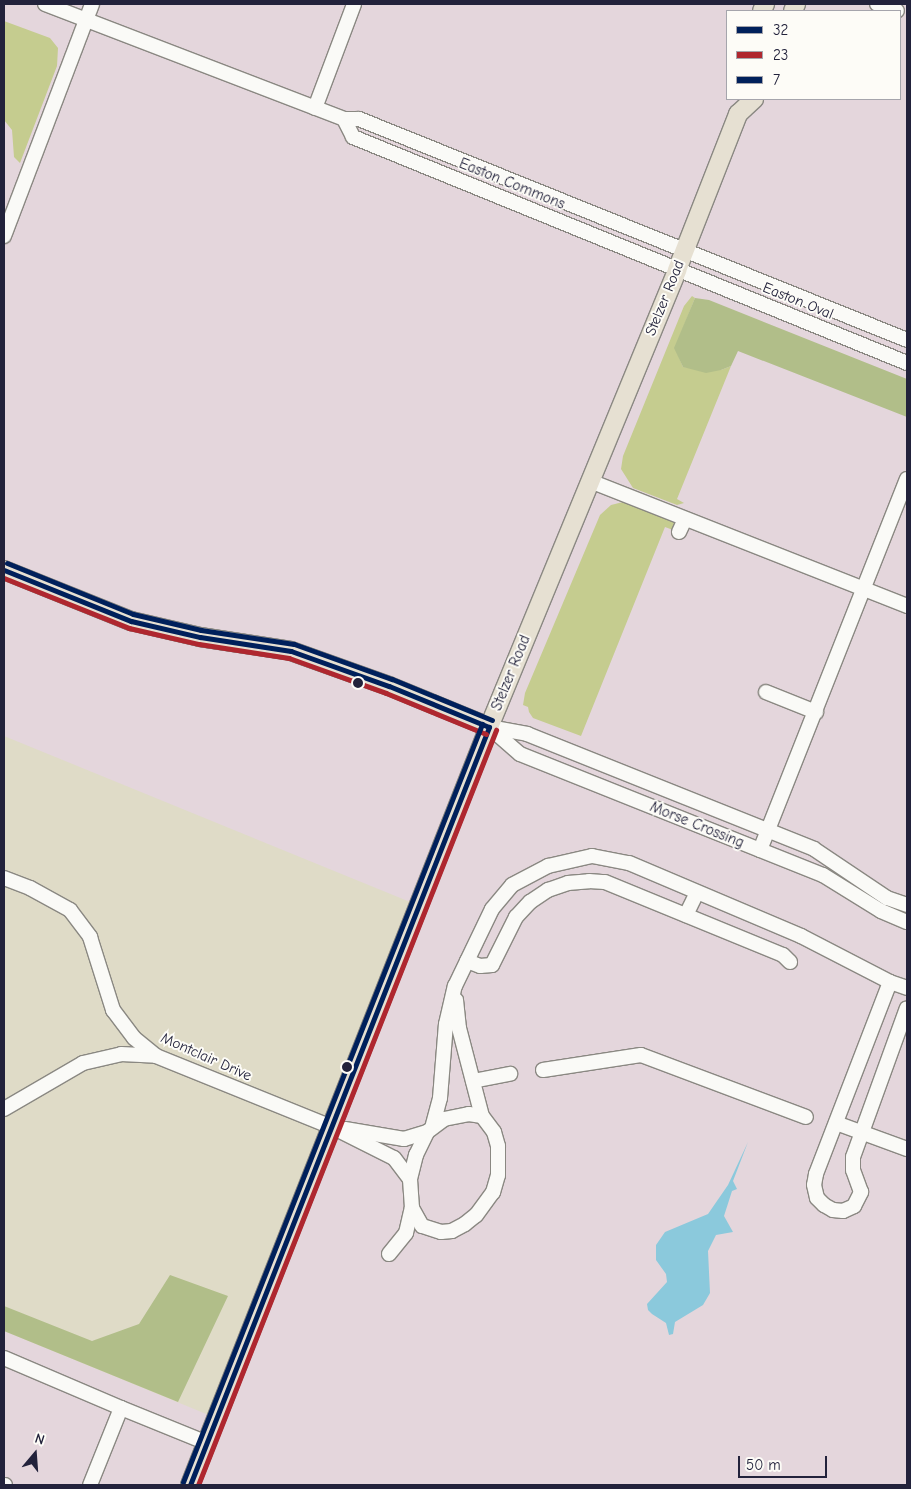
<!DOCTYPE html>
<html>
<head>
<meta charset="utf-8">
<style>
	body { margin:0 }
	#map { position:relative; width:911px; height:1489px; overflow:hidden; background:#dfdbc7; font-family:"Comic Neue",sans-serif }
	div>[style] { position:absolute }
	[style*='--x'] { left:calc(var(--x)*1px); top:calc(var(--y)*1px); width:calc(var(--w)*1px); rotate:calc(var(--a)*1deg) }
	.built>* { inset:0; background:#e4d6dc }
	.green>* { inset:0; background:#c5cc8f }
	.forest>* { inset:0; background:#b1be89 }
	.water>* { inset:0; background:#8bc9dc }
	.roads { filter:drop-shadow(1px 0 #8a8882) drop-shadow(-1px 0 #8a8882) drop-shadow(0 1px #8a8882) drop-shadow(0 -1px #8a8882) }
	.minor>* { height:14px; margin:-7px; padding:0 7px; transform-origin:7px; border-radius:7px; background:#fafaf7 }
	.major>* { height:18px; margin:-9px; padding:0 9px; transform-origin:9px; border-radius:9px; background:#e6e0d2 }
	.bus-1>* { height:5px; margin:-2.5px; padding:0 2.5px; transform-origin:2.5px; border-radius:2.5px; background:#00205b }
	.bus-2>* { height:5px; margin:-2.5px; padding:0 2.5px; transform-origin:2.5px; border-radius:2.5px; background:#af272f }
	.bus-3>* { height:5px; margin:-2.5px; padding:0 2.5px; transform-origin:2.5px; border-radius:2.5px; background:#00205b }
	.dots>* { width:14px; height:14px; translate:-50% -50%; box-sizing:border-box; border:2px solid #fdfcf7; border-radius:50% }
	span { translate:-50% -50%; white-space:nowrap; text-align:center; line-height:1.15; -webkit-text-stroke:4px #fdfcf7; paint-order:stroke }
	.street-label { font-size:15px; color:#22223b }
	.frame { position:absolute; inset:0; border:5px solid #22223b; pointer-events:none }
	.legend { position:absolute; left:726px; top:10px; width:175px; height:90px; box-sizing:border-box; background:#fdfcf7; border:1px solid #a5a5ac; margin:0; padding:6px 9px; list-style:none; font-size:15px; color:#22223b }
	.legend li { display:flex; align-items:center; gap:10px; height:25px }
	.legend b { width:25px; border:1px solid #a5a5ac }
	.north { position:absolute; left:10px; top:1429px; width:50px; height:50px; -webkit-text-stroke:4px #fdfcf7; paint-order:stroke; rotate:18deg; font-size:14px; font-weight:700; line-height:20px; text-align:center; color:#22223b }
	.north::after { content:''; display:block; margin:auto; width:18px; height:22px; background:#22223b; clip-path:polygon(50% 0,100% 100%,50% 72%,0 100%) }
	.scale { position:absolute; left:738px; top:1456px; width:89px; height:22px; box-sizing:border-box; border:2px solid #22223b; border-top:0; padding-left:6px; font-size:15px; line-height:18px; white-space:nowrap; color:#22223b; -webkit-text-stroke:4px #fdfcf7; paint-order:stroke }
</style>
</head>
<body>
<div id="map">
	<div class="built">
		<div style="clip-path:polygon(evenodd,4px 4px,907px 4px,907px 1485px,4px 1485px,4px 1331px,216px 1418px,420px 906px,4px 736px,4px 4px,727px 11px,900px 11px,900px 99px,727px 99px,727px 11px)"></div>
	</div>
	<div class="green">
		<div style="clip-path:polygon(4px 21px,50px 38px,58px 48px,57px 66px,20px 163px,14px 157px,12px 130px,4px 120px)"></div>
		<div style="clip-path:polygon(692px 296px,695px 298px,675px 348px,683px 367px,721px 370px,731px 366px,677px 499px,684px 503px,677px 505px,633px 488px,621px 469px,623px 456px,684px 306px)"></div>
		<div style="clip-path:polygon(623px 502px,632px 503px,674px 521px,674px 526px,673px 530px,665px 527px,581px 736px,533px 718px,529px 712px,528px 707px,523px 705px,525px 693px,600px 515px,611px 505px)"></div>
	</div>
	<div class="forest">
		<div style="clip-path:polygon(695px 298px,709px 300px,907px 379px,907px 417px,738px 351px,731px 366px,721px 370px,706px 373px,683px 367px,674px 348px)"></div>
		<div style="clip-path:polygon(170px 1275px,228px 1296px,178px 1402px,4px 1331px,4px 1306px,92px 1341px,139px 1324px)"></div>
	</div>
	<div class="water">
		<div style="clip-path:polygon(748px 1142px,733px 1181px,737px 1189px,732px 1191px,724px 1216px,733px 1232px,716px 1235px,708px 1251px,710px 1293px,703px 1305px,675px 1322px,673px 1334px,669px 1335px,666px 1323px,652px 1314px,648px 1310px,647px 1304px,667px 1282px,666px 1274px,656px 1260px,656px 1245px,665px 1232px,708px 1214px,728px 1185px)"></div>
	</div>
	<div class="roads">
		<div class="minor">
			<div style="--x:45;--y:4;--w:320;--a:21"></div>
			<div style="--x:344;--y:119;--w:15;--a:0"></div>
			<div style="--x:359;--y:119;--w:591;--a:21.96"></div>
			<div style="--x:877;--y:4;--w:21;--a:19"></div>
			<div style="--x:315;--y:108;--w:111;--a:-69.4"></div>
			<div style="--x:344;--y:119;--w:20;--a:63"></div>
			<div style="--x:353;--y:137;--w:598;--a:22.19"></div>
			<div style="--x:4;--y:236;--w:248;--a:-69.2"></div>
			<div style="--x:590;--y:481;--w:341;--a:21.5"></div>
			<div style="--x:679;--y:532;--w:14;--a:-65"></div>
			<div style="--x:766;--y:692;--w:54;--a:21.8"></div>
			<div style="--x:489;--y:727;--w:41;--a:41.1"></div>
			<div style="--x:520;--y:754;--w:326;--a:21.8"></div>
			<div style="--x:823;--y:875;--w:68;--a:31.8"></div>
			<div style="--x:881;--y:911;--w:28;--a:23"></div>
			<div style="--x:489;--y:727;--w:39;--a:10"></div>
			<div style="--x:527;--y:734;--w:309;--a:21.8"></div>
			<div style="--x:814;--y:849;--w:88;--a:33.9"></div>
			<div style="--x:887;--y:898;--w:21;--a:19"></div>
			<div style="--x:760;--y:850;--w:399;--a:-68.4"></div>
			<div style="--x:4;--y:878;--w:28;--a:21"></div>
			<div style="--x:30;--y:888;--w:46;--a:28.8"></div>
			<div style="--x:70;--y:910;--w:34;--a:53"></div>
			<div style="--x:90;--y:937;--w:77;--a:72.5"></div>
			<div style="--x:113;--y:1010;--w:35;--a:53"></div>
			<div style="--x:134;--y:1038;--w:28;--a:39"></div>
			<div style="--x:156;--y:1056;--w:190;--a:22"></div>
			<div style="--x:332;--y:1127;--w:69;--a:26.6"></div>
			<div style="--x:394;--y:1158;--w:26;--a:53"></div>
			<div style="--x:686;--y:915;--w:25;--a:-64"></div>
			<div style="--x:467;--y:961;--w:14;--a:21"></div>
			<div style="--x:480;--y:966;--w:12;--a:-5"></div>
			<div style="--x:492;--y:965;--w:54;--a:-63.4"></div>
			<div style="--x:516;--y:917;--w:21;--a:-47"></div>
			<div style="--x:530;--y:902;--w:22;--a:-34"></div>
			<div style="--x:548;--y:890;--w:21;--a:-19"></div>
			<div style="--x:568;--y:883;--w:21;--a:-5"></div>
			<div style="--x:589;--y:881;--w:16;--a:4"></div>
			<div style="--x:605;--y:882;--w:192;--a:22.3"></div>
			<div style="--x:783;--y:955;--w:10;--a:45"></div>
			<div style="--x:890;--y:982;--w:206;--a:111.1"></div>
			<div style="--x:816;--y:1174;--w:11;--a:100"></div>
			<div style="--x:814;--y:1185;--w:13;--a:77"></div>
			<div style="--x:817;--y:1198;--w:10;--a:45"></div>
			<div style="--x:824;--y:1205;--w:10;--a:29"></div>
			<div style="--x:833;--y:1210;--w:10;--a:6"></div>
			<div style="--x:843;--y:1211;--w:12;--a:-24"></div>
			<div style="--x:854;--y:1206;--w:16;--a:-63"></div>
			<div style="--x:861;--y:1192;--w:23;--a:-110"></div>
			<div style="--x:853;--y:1170;--w:13;--a:-90"></div>
			<div style="--x:853;--y:1157;--w:158;--a:-70.1"></div>
			<div style="--x:456;--y:1000;--w:28;--a:84"></div>
			<div style="--x:459;--y:1028;--w:91;--a:75.4"></div>
			<div style="--x:543;--y:1070;--w:99;--a:-8.7"></div>
			<div style="--x:641;--y:1055;--w:176;--a:20.6"></div>
			<div style="--x:473;--y:1081;--w:38;--a:-11"></div>
			<div style="--x:4;--y:1109;--w:91;--a:-30.2"></div>
			<div style="--x:83;--y:1063;--w:39;--a:-13"></div>
			<div style="--x:121;--y:1054;--w:35;--a:3"></div>
			<div style="--x:469;--y:1114;--w:13;--a:9"></div>
			<div style="--x:482;--y:1116;--w:20;--a:53"></div>
			<div style="--x:494;--y:1132;--w:15;--a:74"></div>
			<div style="--x:498;--y:1146;--w:29;--a:90"></div>
			<div style="--x:498;--y:1175;--w:18;--a:106"></div>
			<div style="--x:493;--y:1192;--w:29;--a:126"></div>
			<div style="--x:476;--y:1215;--w:14;--a:141"></div>
			<div style="--x:465;--y:1224;--w:15;--a:152"></div>
			<div style="--x:452;--y:1231;--w:11;--a:175"></div>
			<div style="--x:441;--y:1232;--w:20;--a:-162"></div>
			<div style="--x:422;--y:1226;--w:21;--a:-119"></div>
			<div style="--x:412;--y:1208;--w:29;--a:-94"></div>
			<div style="--x:410;--y:1179;--w:25;--a:-76"></div>
			<div style="--x:416;--y:1155;--w:25;--a:-64"></div>
			<div style="--x:427;--y:1132;--w:21;--a:-37"></div>
			<div style="--x:444;--y:1119;--w:25;--a:-11"></div>
			<div style="--x:836;--y:1123;--w:76;--a:20.1"></div>
			<div style="--x:432;--y:1128;--w:31;--a:-75"></div>
			<div style="--x:440;--y:1098;--w:74;--a:-85.4"></div>
			<div style="--x:446;--y:1024;--w:39;--a:-77"></div>
			<div style="--x:455;--y:986;--w:85;--a:-64.3"></div>
			<div style="--x:492;--y:909;--w:31;--a:-50"></div>
			<div style="--x:512;--y:885;--w:41;--a:-27.8"></div>
			<div style="--x:548;--y:866;--w:45;--a:-12.8"></div>
			<div style="--x:592;--y:856;--w:38;--a:11"></div>
			<div style="--x:629;--y:863;--w:187;--a:23"></div>
			<div style="--x:801;--y:936;--w:100;--a:27.3"></div>
			<div style="--x:890;--y:982;--w:18;--a:19"></div>
			<div style="--x:345;--y:1129;--w:60;--a:9.6"></div>
			<div style="--x:404;--y:1139;--w:24;--a:-17"></div>
			<div style="--x:389;--y:1254;--w:27;--a:-51"></div>
			<div style="--x:406;--y:1233;--w:26;--a:-77"></div>
			<div style="--x:4;--y:1358;--w:127;--a:23.1"></div>
			<div style="--x:121;--y:1408;--w:83;--a:111.9"></div>
			<div style="--x:121;--y:1408;--w:93;--a:22.1"></div>
			<div style="--x:4;--y:1485;--w:1;--a:0"></div>
		</div>
		<div class="major">
			<div style="--x:762;--y:11;--w:8;--a:-67"></div>
			<div style="--x:793;--y:11;--w:8;--a:-67"></div>
			<div style="--x:4;--y:570;--w:137;--a:21.9"></div>
			<div style="--x:131;--y:621;--w:71;--a:13.1"></div>
			<div style="--x:200;--y:637;--w:92;--a:8.7"></div>
			<div style="--x:291;--y:651;--w:104;--a:19.7"></div>
			<div style="--x:389;--y:686;--w:108;--a:22.3"></div>
			<div style="--x:190;--y:1485;--w:815;--a:-68.47"></div>
			<div style="--x:489;--y:727;--w:494;--a:-67.6"></div>
			<div style="--x:677;--y:270;--w:168;--a:-68.6"></div>
			<div style="--x:738;--y:114;--w:22;--a:-43"></div>
		</div>
	</div>
	<div class="bus-1">
		<div style="--x:4;--y:570;--w:137;--a:21.9"></div>
		<div style="--x:131;--y:621;--w:71;--a:13.1"></div>
		<div style="--x:200;--y:637;--w:92;--a:8.7"></div>
		<div style="--x:291;--y:651;--w:104;--a:19.7"></div>
		<div style="--x:389;--y:686;--w:108;--a:22.3"></div>
		<div style="--x:190;--y:1485;--w:815;--a:-68.47"></div>
	</div>
	<div class="bus-2">
		<div style="--x:4;--y:578;--w:135;--a:21.8"></div>
		<div style="--x:129;--y:628;--w:72;--a:12.9"></div>
		<div style="--x:199;--y:644;--w:91;--a:8.8"></div>
		<div style="--x:289;--y:658;--w:103;--a:19.8"></div>
		<div style="--x:386;--y:693;--w:108;--a:22.3"></div>
		<div style="--x:198;--y:1485;--w:812;--a:-68.46"></div>
	</div>
	<div class="bus-3">
		<div style="--x:7;--y:563;--w:136;--a:22"></div>
		<div style="--x:133;--y:614;--w:70;--a:13.2"></div>
		<div style="--x:201;--y:630;--w:94;--a:8.6"></div>
		<div style="--x:294;--y:644;--w:104;--a:19.7"></div>
		<div style="--x:392;--y:679;--w:108;--a:22.3"></div>
		<div style="--x:183;--y:1482;--w:815;--a:-68.47"></div>
	</div>
	<div class="dots">
		<div style="left:358px;top:683px;background:#22223b"></div>
		<div style="left:347px;top:1067px;background:#22223b"></div>
	</div>
	<div class="street-label">
		<span style="left:512px;top:184px;rotate:22deg">Easton Commons</span>
		<span style="left:665px;top:298px;rotate:-68deg">Stelzer Road</span>
		<span style="left:798px;top:301px;rotate:22deg">Easton Oval</span>
		<span style="left:511px;top:673px;rotate:-68deg">Stelzer Road</span>
		<span style="left:697px;top:825px;rotate:22deg">Morse Crossing</span>
		<span style="left:206px;top:1057px;rotate:24deg">Montclair Drive</span>
	</div>
	<div class="frame"></div>
	<ul class="legend">
	<li><b style="height:6px;background:#00205b"></b>32</li>
	<li><b style="height:6px;background:#af272f"></b>23</li>
	<li><b style="height:6px;background:#00205b"></b>7</li>
	</ul>
	<div class="north">N</div>
	<div class="scale">50 m</div>
</div>
</body>
</html>
